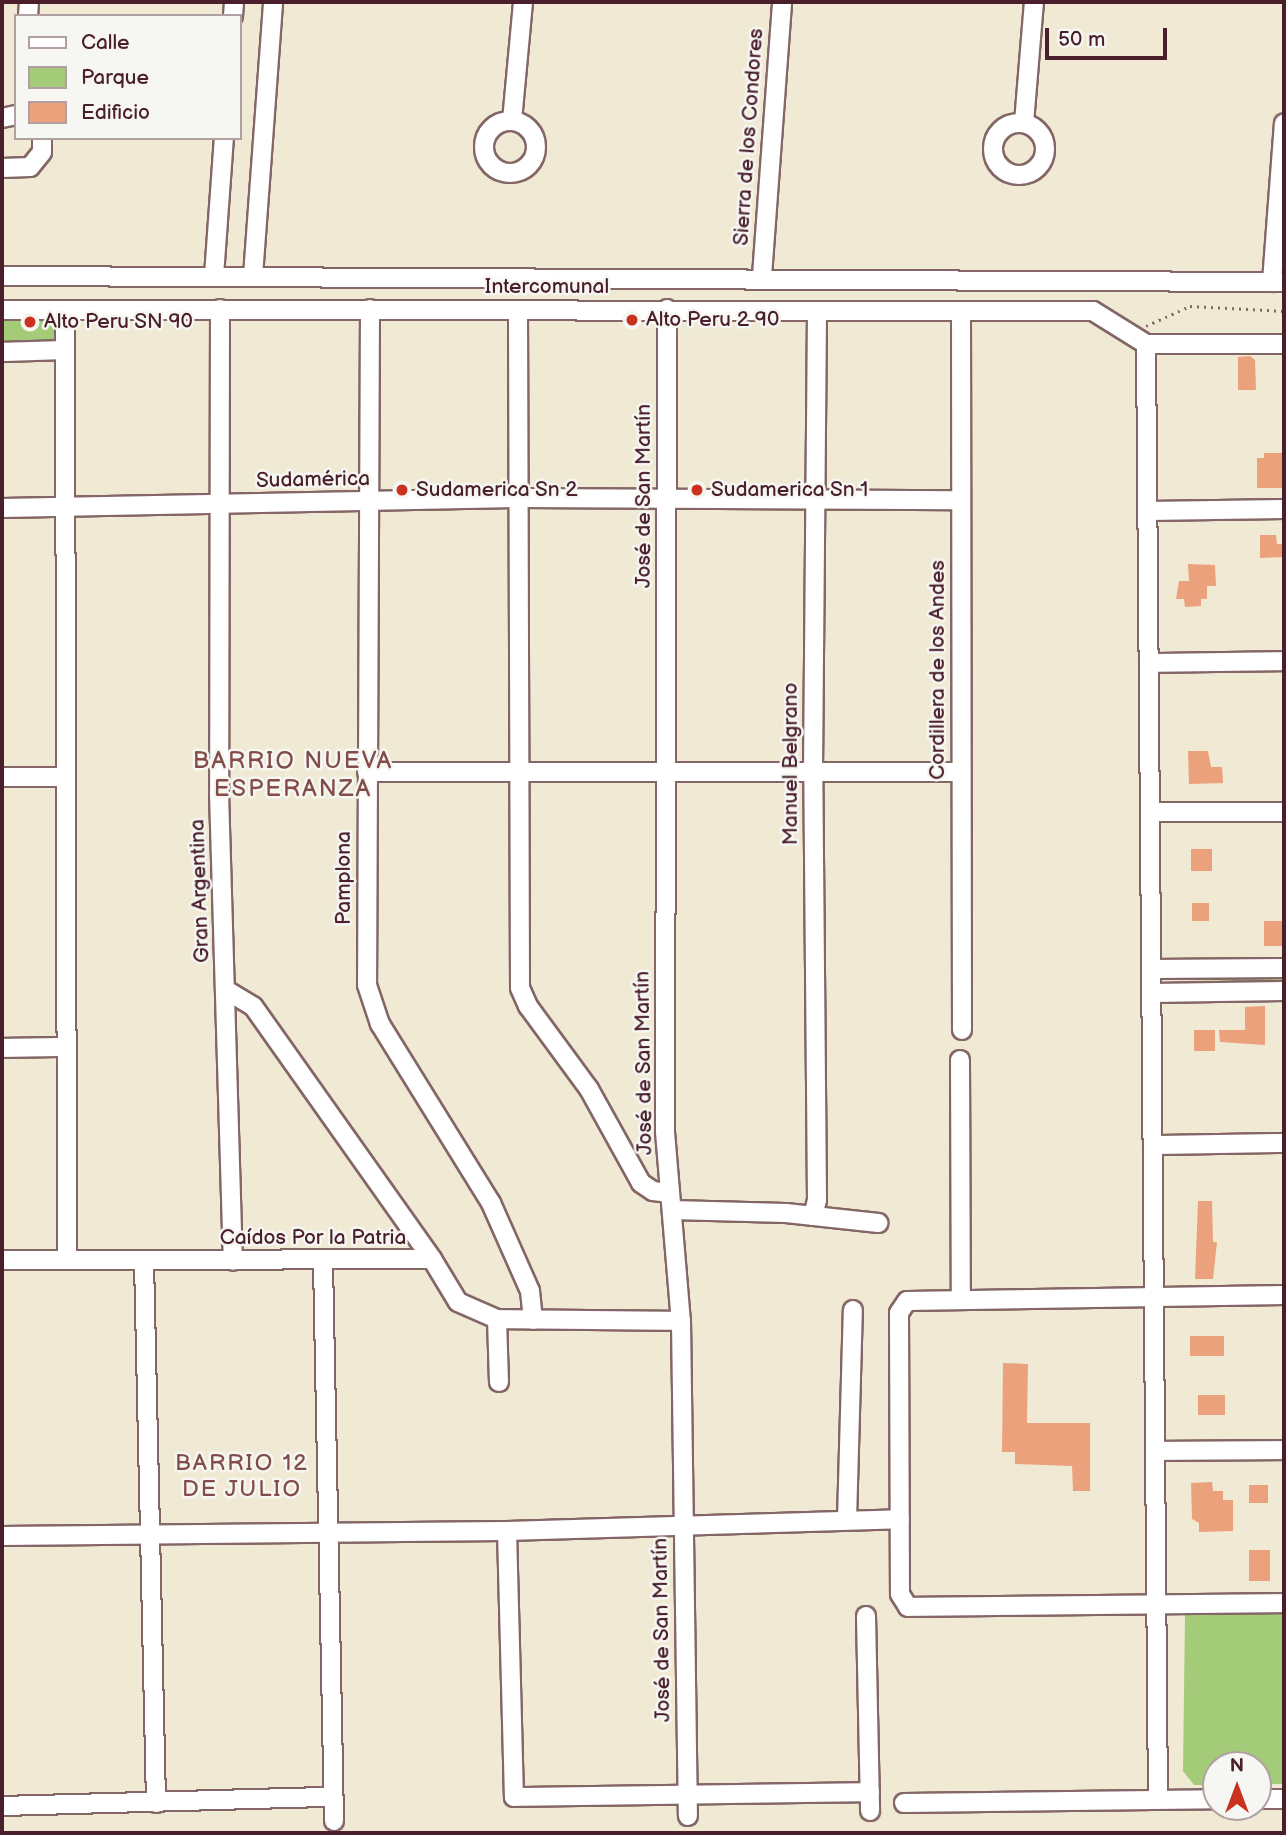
<!DOCTYPE html>
<html>
<head>
<meta charset="utf-8">
<style>
	body { margin:0 }
	#map { position:relative; width:1286px; height:1835px; overflow:hidden; background:#f0e9d4; font-family:"Balsamiq Sans",sans-serif }
	div>[style] { position:absolute }
	[style*='--x'] { left:calc(var(--x)*1px); top:calc(var(--y)*1px); width:calc(var(--w)*1px); rotate:calc(var(--a)*1deg) }
	.green>* { inset:0; background:#a4cc78; transform-origin:0 0 }
	.building>* { inset:0; background:#eca17d; transform-origin:0 0 }
	.path>* { height:2.5px; margin-top:-1.25px; transform-origin:0; background:repeating-linear-gradient(90deg,#846666 0 2px,transparent 0 7px) }
	.roads { filter:drop-shadow(2px 0 #846666) drop-shadow(-2px 0 #846666) drop-shadow(0 2px #846666) drop-shadow(0 -2px #846666) }
	.minor>* { height:18px; margin:-9px; padding:0 9px; transform-origin:9px; border-radius:9px; background:#fff }
	.minor>.ring { margin:-9px; padding:0; box-sizing:content-box; background:none; border:18px solid #fff; border-radius:50% }
	.dots>* { width:19px; height:19px; translate:-50% -50%; box-sizing:border-box; border:4px solid #f6f6f2; border-radius:50% }
	span { translate:-50% -50%; white-space:nowrap; text-align:center; line-height:1.15; -webkit-text-stroke:5px #f6f6f2; paint-order:stroke }
	.street-label { font-size:21px; color:#4a1f2b }
	.poi-label { font-size:21px; color:#4a1f2b }
	.left { translate:0 -50%; text-align:left }
	.neighbourhood-label { font-size:23px; color:#834c48; letter-spacing:2px }
	.quarter-label { font-size:24px; color:#834c48; letter-spacing:2px }
	.frame { position:absolute; inset:0; border:4px solid #4a1f2b; pointer-events:none }
	.legend { position:absolute; left:14px; top:14px; width:228px; height:126px; box-sizing:border-box; background:#f6f6f2; border:2px solid #b1a0a2; margin:0; padding:9px 12px; list-style:none; font-size:21px; color:#4a1f2b }
	.legend li { display:flex; align-items:center; gap:14px; height:35px }
	.legend b { width:35px; border:2px solid #b1a0a2 }
	.north { position:absolute; left:1202px; top:1751px; width:70px; height:70px; box-sizing:border-box; background:#f6f6f2; border:2px solid #b1a0a2; border-radius:50%; rotate:0deg; font-size:19px; font-weight:700; line-height:28px; text-align:center; color:#4a1f2b }
	.north::after { content:''; display:block; margin:auto; width:24px; height:32px; background:#c8321e; clip-path:polygon(50% 0,100% 100%,50% 72%,0 100%) }
	.scale { position:absolute; left:1045px; top:28px; width:122px; height:32px; box-sizing:border-box; border:4px solid #4a1f2b; border-top:0; padding-left:9px; font-size:21px; line-height:24px; white-space:nowrap; color:#4a1f2b; -webkit-text-stroke:5px #f6f6f2; paint-order:stroke }
</style>
</head>
<body>
<div id="map">
	<div class="green">
		<div style="left:2px;top:317px;width:52px;height:29px"></div>
		<div style="clip-path:polygon(1284px 976px,1284px 982px,1187px 980px,1190px 977px)"></div>
		<div style="clip-path:polygon(1284px 1608px,1284px 1784px,1258px 1784px,1258px 1765px,1216px 1765px,1216px 1785px,1194px 1785px,1183px 1771px,1185px 1615px,1189px 1611px)"></div>
	</div>
	<div class="building">
		<div style="clip-path:polygon(1250px 356px,1255px 360px,1256px 390px,1238px 390px,1238px 357px)"></div>
		<div style="clip-path:polygon(1264px 453px,1284px 453px,1284px 488px,1257px 488px,1257px 458px,1264px 458px)"></div>
		<div style="clip-path:polygon(1260px 535px,1276px 535px,1277px 544px,1284px 544px,1284px 557px,1260px 558px)"></div>
		<div style="clip-path:polygon(1188px 564px,1215px 565px,1216px 586px,1207px 586px,1207px 599px,1201px 599px,1201px 606px,1185px 607px,1184px 599px,1176px 599px,1179px 581px,1189px 581px)"></div>
		<div style="clip-path:polygon(1188px 751px,1208px 751px,1211px 767px,1222px 767px,1223px 783px,1189px 784px)"></div>
		<div style="left:1191px;top:849px;width:21px;height:22px"></div>
		<div style="left:1209px;top:903px;width:18px;height:17px;rotate:90deg"></div>
		<div style="left:1264px;top:921px;width:18px;height:25px"></div>
		<div style="clip-path:polygon(1265px 1006px,1265px 1045px,1220px 1042px,1219px 1030px,1245px 1030px,1245px 1007px)"></div>
		<div style="left:1194px;top:1030px;width:21px;height:21px"></div>
		<div style="clip-path:polygon(1198px 1201px,1212px 1201px,1213px 1242px,1217px 1242px,1213px 1279px,1195px 1279px)"></div>
		<div style="left:1190px;top:1336px;width:34px;height:20px"></div>
		<div style="clip-path:polygon(1003px 1363px,1028px 1364px,1027px 1423px,1090px 1423px,1090px 1491px,1073px 1491px,1072px 1466px,1015px 1464px,1015px 1452px,1002px 1452px)"></div>
		<div style="left:1225px;top:1395px;width:20px;height:27px;rotate:90deg"></div>
		<div style="clip-path:polygon(1212px 1482px,1213px 1491px,1223px 1491px,1223px 1500px,1233px 1500px,1233px 1531px,1199px 1532px,1199px 1523px,1192px 1519px,1191px 1483px)"></div>
		<div style="left:1249px;top:1485px;width:19px;height:18px"></div>
		<div style="left:1249px;top:1550px;width:21px;height:31px"></div>
	</div>
	<div class="path">
		<div style="--x:1146;--y:326;--w:48;--a:-24.4"></div>
		<div style="--x:1190;--y:306;--w:94;--a:3"></div>
	</div>
	<div class="roads">
		<div class="minor">
			<div style="--x:28;--y:16;--w:14;--a:-86"></div>
			<div style="--x:233;--y:16;--w:14;--a:-86"></div>
			<div style="--x:2;--y:118;--w:14;--a:-12"></div>
			<div style="--x:512;--y:121;--w:120;--a:-84.7"></div>
			<div class="ring" style="left:484px;top:121px;width:34px;height:34px"></div>
			<div class="ring" style="left:993px;top:123px;width:34px;height:34px"></div>
			<div style="--x:1024;--y:123;--w:121;--a:-85.3"></div>
			<div style="--x:2;--y:168;--w:28;--a:-2"></div>
			<div style="--x:30;--y:167;--w:19;--a:-51"></div>
			<div style="--x:42;--y:152;--w:14;--a:-90"></div>
			<div style="--x:2;--y:276;--w:1282;--a:0.27"></div>
			<div style="--x:214;--y:276;--w:138;--a:-85.9"></div>
			<div style="--x:253;--y:276;--w:275;--a:-85.8"></div>
			<div style="--x:762;--y:276;--w:275;--a:-85.8"></div>
			<div style="--x:1272;--y:282;--w:159;--a:-85.7"></div>
			<div style="--x:220;--y:309;--w:484;--a:90.1"></div>
			<div style="--x:219;--y:793;--w:468;--a:88.3"></div>
			<div style="--x:370;--y:309;--w:676;--a:90.25"></div>
			<div style="--x:367;--y:985;--w:41;--a:71.6"></div>
			<div style="--x:380;--y:1024;--w:211;--a:58.2"></div>
			<div style="--x:491;--y:1203;--w:96;--a:66.1"></div>
			<div style="--x:530;--y:1291;--w:29;--a:84"></div>
			<div style="--x:667;--y:309;--w:823;--a:90.14"></div>
			<div style="--x:665;--y:1132;--w:190;--a:85.2"></div>
			<div style="--x:681;--y:1321;--w:495;--a:89.2"></div>
			<div style="--x:2;--y:310;--w:1091;--a:0.05"></div>
			<div style="--x:1093;--y:311;--w:62;--a:31.9"></div>
			<div style="--x:1146;--y:344;--w:138;--a:0"></div>
			<div style="--x:65;--y:310;--w:950;--a:89.88"></div>
			<div style="--x:518;--y:310;--w:678;--a:89.83"></div>
			<div style="--x:520;--y:988;--w:20;--a:66"></div>
			<div style="--x:528;--y:1006;--w:103;--a:53.7"></div>
			<div style="--x:589;--y:1089;--w:107;--a:61"></div>
			<div style="--x:641;--y:1183;--w:14;--a:34"></div>
			<div style="--x:653;--y:1191;--w:17;--a:7"></div>
			<div style="--x:961;--y:311;--w:719;--a:89.92"></div>
			<div style="--x:1146;--y:344;--w:1455;--a:89.53"></div>
			<div style="--x:2;--y:352;--w:62;--a:-1.8"></div>
			<div style="--x:2;--y:508;--w:517;--a:-1.11"></div>
			<div style="--x:519;--y:498;--w:442;--a:0.3"></div>
			<div style="--x:1148;--y:511;--w:136;--a:-0.8"></div>
			<div style="--x:1149;--y:663;--w:135;--a:-0.8"></div>
			<div style="--x:367;--y:772;--w:593;--a:0"></div>
			<div style="--x:2;--y:777;--w:64;--a:0"></div>
			<div style="--x:1150;--y:812;--w:134;--a:0"></div>
			<div style="--x:1152;--y:969;--w:132;--a:-0.4"></div>
			<div style="--x:226;--y:990;--w:31;--a:31"></div>
			<div style="--x:253;--y:1006;--w:310;--a:54.7"></div>
			<div style="--x:1152;--y:993;--w:132;--a:-0.9"></div>
			<div style="--x:2;--y:1048;--w:64;--a:-0.9"></div>
			<div style="--x:960;--y:1060;--w:238;--a:89.8"></div>
			<div style="--x:1153;--y:1145;--w:131;--a:-0.9"></div>
			<div style="--x:672;--y:1210;--w:114;--a:1.5"></div>
			<div style="--x:786;--y:1213;--w:93;--a:6.2"></div>
			<div style="--x:813;--y:1216;--w:16;--a:-76"></div>
			<div style="--x:817;--y:1200;--w:429;--a:-90.5"></div>
			<div style="--x:813;--y:771;--w:460;--a:-89.5"></div>
			<div style="--x:2;--y:1260;--w:430;--a:-0.1"></div>
			<div style="--x:432;--y:1259;--w:50;--a:58.8"></div>
			<div style="--x:458;--y:1302;--w:43;--a:23.6"></div>
			<div style="--x:497;--y:1319;--w:184;--a:0.6"></div>
			<div style="--x:144;--y:1261;--w:542;--a:88.73"></div>
			<div style="--x:323;--y:1262;--w:559;--a:88.87"></div>
			<div style="--x:1284;--y:1295;--w:377;--a:179.1"></div>
			<div style="--x:907;--y:1301;--w:14;--a:124"></div>
			<div style="--x:899;--y:1313;--w:281;--a:89.8"></div>
			<div style="--x:900;--y:1594;--w:15;--a:58"></div>
			<div style="--x:908;--y:1607;--w:376;--a:-0.6"></div>
			<div style="--x:497;--y:1319;--w:63;--a:88.2"></div>
			<div style="--x:1156;--y:1451;--w:128;--a:-0.4"></div>
			<div style="--x:847;--y:1520;--w:210;--a:-88.4"></div>
			<div style="--x:507;--y:1531;--w:266;--a:88.5"></div>
			<div style="--x:514;--y:1797;--w:356;--a:-0.8"></div>
			<div style="--x:2;--y:1536;--w:505;--a:-0.57"></div>
			<div style="--x:507;--y:1531;--w:393;--a:-1.7"></div>
			<div style="--x:866;--y:1616;--w:195;--a:88.8"></div>
			<div style="--x:1258;--y:1799;--w:26;--a:0"></div>
			<div style="--x:904;--y:1803;--w:312;--a:-0.7"></div>
			<div style="--x:2;--y:1806;--w:330;--a:-1.6"></div>
		</div>
	</div>
	<div class="dots">
		<div style="left:632px;top:320px;background:#c8321e"></div>
		<div style="left:30px;top:322px;background:#c8321e"></div>
		<div style="left:402px;top:490px;background:#c8321e"></div>
		<div style="left:697px;top:490px;background:#c8321e"></div>
	</div>
	<div class="street-label">
		<span style="left:749px;top:137px;rotate:-86deg">Sierra de los Condores</span>
		<span style="left:547px;top:287px">Intercomunal</span>
		<span style="left:313px;top:480px;rotate:-1deg">Sudamérica</span>
		<span style="left:644px;top:496px;rotate:-90deg">José de San Martín</span>
		<span style="left:938px;top:670px;rotate:-90deg">Cordillera de los Andes</span>
		<span style="left:791px;top:764px;rotate:-90deg">Manuel Belgrano</span>
		<span style="left:344px;top:878px;rotate:-90deg">Pamplona</span>
		<span style="left:200px;top:891px;rotate:-92deg">Gran Argentina</span>
		<span style="left:644px;top:1063px;rotate:-91deg">José de San Martín</span>
		<span style="left:313px;top:1238px">Caídos Por la Patria</span>
		<span style="left:662px;top:1630px;rotate:-91deg">José de San Martín</span>
	</div>
	<div class="poi-label">
		<span class="left" style="left:646px;top:320px">Alto Peru 2 90</span>
		<span class="left" style="left:44px;top:322px">Alto Peru SN 90</span>
		<span class="left" style="left:416px;top:490px">Sudamerica Sn 2</span>
		<span class="left" style="left:711px;top:490px">Sudamerica Sn 1</span>
	</div>
	<div class="neighbourhood-label">
		<span style="left:242px;top:1476px">BARRIO 12<br>DE JULIO</span>
	</div>
	<div class="quarter-label">
		<span style="left:293px;top:775px">BARRIO NUEVA<br>ESPERANZA</span>
	</div>
	<div class="frame"></div>
	<ul class="legend">
	<li><b style="height:9px;background:#fff"></b>Calle</li>
	<li><b style="height:19px;background:#a4cc78"></b>Parque</li>
	<li><b style="height:19px;background:#eca17d"></b>Edificio</li>
	</ul>
	<div class="north">N</div>
	<div class="scale">50 m</div>
</div>
</body>
</html>
